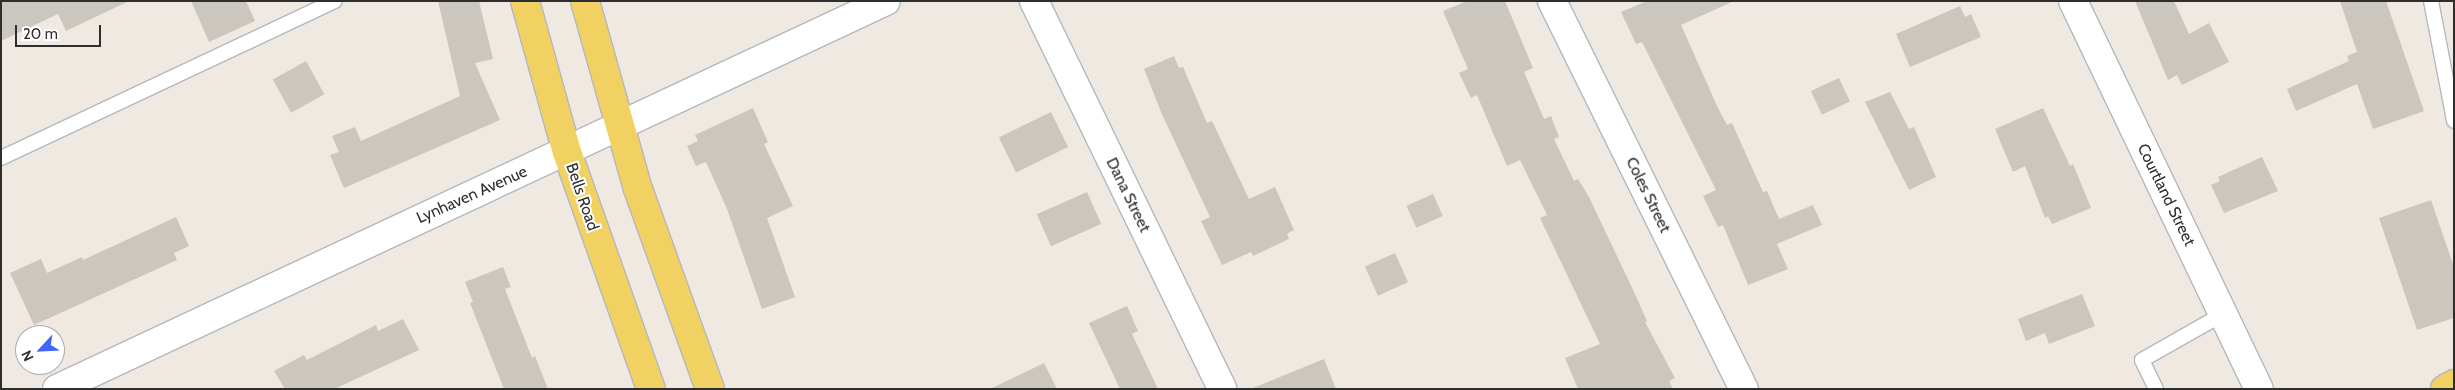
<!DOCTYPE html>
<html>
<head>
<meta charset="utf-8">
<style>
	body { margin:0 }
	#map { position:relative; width:2455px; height:390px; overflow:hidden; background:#efe9e1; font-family:Cabin,sans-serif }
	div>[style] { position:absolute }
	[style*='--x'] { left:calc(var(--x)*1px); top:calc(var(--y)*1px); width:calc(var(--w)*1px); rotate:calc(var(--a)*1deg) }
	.building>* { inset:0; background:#cbc7bf; transform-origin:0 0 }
	.roads { filter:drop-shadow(1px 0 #b4b7c1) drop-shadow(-1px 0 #b4b7c1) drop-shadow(0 1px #b4b7c1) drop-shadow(0 -1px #b4b7c1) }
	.lane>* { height:14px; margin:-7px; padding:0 7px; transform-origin:7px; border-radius:7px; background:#fff }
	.street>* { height:28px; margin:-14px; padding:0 14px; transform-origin:14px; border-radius:14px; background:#fff }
	.primary>* { height:28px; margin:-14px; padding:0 14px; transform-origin:14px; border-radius:14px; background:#f2d163 }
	span { translate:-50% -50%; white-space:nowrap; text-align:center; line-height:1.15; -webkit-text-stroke:4px #fff; paint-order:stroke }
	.street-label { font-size:16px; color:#2e2e2e }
	.frame { position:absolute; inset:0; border:2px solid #2e2e2e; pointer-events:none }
	.north { position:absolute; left:15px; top:325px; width:50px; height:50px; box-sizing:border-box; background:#fff; border:1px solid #ababab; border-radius:50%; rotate:245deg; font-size:14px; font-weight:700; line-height:20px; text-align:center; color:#2e2e2e }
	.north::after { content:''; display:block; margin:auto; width:18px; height:22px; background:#4264fb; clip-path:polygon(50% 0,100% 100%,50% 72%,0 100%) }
	.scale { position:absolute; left:15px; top:25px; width:86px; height:22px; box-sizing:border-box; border:2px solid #2e2e2e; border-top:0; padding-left:6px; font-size:15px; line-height:18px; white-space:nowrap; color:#2e2e2e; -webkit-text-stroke:4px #fff; paint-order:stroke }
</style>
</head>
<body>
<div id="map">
	<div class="building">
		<div style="clip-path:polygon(1px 1px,129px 1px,66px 31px,58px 14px,1px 41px)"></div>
		<div style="clip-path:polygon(191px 1px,246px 1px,255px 21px,209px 42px)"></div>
		<div style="clip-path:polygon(438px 1px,479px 1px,493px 59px,475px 63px,500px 120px,344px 188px,330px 155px,339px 152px,332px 136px,355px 127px,361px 141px,460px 96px)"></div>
		<div style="clip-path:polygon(1467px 1px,1505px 1px,1533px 68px,1524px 72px,1544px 119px,1551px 116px,1559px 137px,1554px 139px,1574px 181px,1578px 179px,1589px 197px,1635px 294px,1647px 321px,1645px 322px,1675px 378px,1669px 381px,1673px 389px,1578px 389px,1565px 358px,1600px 344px,1540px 218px,1547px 215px,1520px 160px,1507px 166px,1477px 95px,1471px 98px,1459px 73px,1468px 69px,1443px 11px)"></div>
		<div style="clip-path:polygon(1647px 1px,1734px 1px,1681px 25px,1718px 108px,1727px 125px,1732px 123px,1763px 192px,1767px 191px,1779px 219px,1813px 205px,1822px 225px,1777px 244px,1788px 269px,1748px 285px,1723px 225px,1718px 227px,1703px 196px,1716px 190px,1642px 42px,1636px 44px,1621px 12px)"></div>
		<div style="clip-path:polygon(2135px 1px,2174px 1px,2189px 34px,2209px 23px,2229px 62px,2182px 85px,2177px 75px,2168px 80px)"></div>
		<div style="clip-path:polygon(2340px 1px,2386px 1px,2424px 111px,2373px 129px,2357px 84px,2296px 111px,2287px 89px,2349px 61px,2347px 56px,2357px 52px)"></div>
		<div style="clip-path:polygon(1960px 6px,1965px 17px,1971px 14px,1981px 37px,1910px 67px,1896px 34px)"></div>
		<div style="clip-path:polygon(1174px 56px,1179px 68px,1183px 67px,1207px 123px,1212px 121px,1249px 199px,1275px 187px,1294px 230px,1287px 234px,1289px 239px,1253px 256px,1251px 252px,1222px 265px,1201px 221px,1210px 217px,1161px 112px,1144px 69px)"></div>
		<div style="left:306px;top:61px;width:38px;height:38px;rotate:61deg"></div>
		<div style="left:1839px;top:78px;width:26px;height:31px;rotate:65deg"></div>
		<div style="clip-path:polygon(1890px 92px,1909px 129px,1914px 127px,1936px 177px,1909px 190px,1865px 102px)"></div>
		<div style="clip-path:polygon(753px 108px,768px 142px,764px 144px,793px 206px,767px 218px,795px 297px,762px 309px,727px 209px,706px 162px,696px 166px,687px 146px,698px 141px,695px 135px)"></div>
		<div style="clip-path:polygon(2043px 108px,2070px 166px,2073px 164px,2091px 208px,2052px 224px,2048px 216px,2045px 218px,2025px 166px,2013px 172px,1995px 129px)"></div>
		<div style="left:1051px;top:112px;width:39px;height:58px;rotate:64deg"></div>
		<div style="clip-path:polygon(2262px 157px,2278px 191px,2224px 213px,2211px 185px,2220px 181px,2218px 177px)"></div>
		<div style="left:1087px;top:192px;width:35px;height:55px;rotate:66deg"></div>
		<div style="left:1433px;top:194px;width:24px;height:29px;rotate:66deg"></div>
		<div style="clip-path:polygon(2431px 200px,2454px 267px,2454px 318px,2417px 330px,2379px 218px)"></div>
		<div style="clip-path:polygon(176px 217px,189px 246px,174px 253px,177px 260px,34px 325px,10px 273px,41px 259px,47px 273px,82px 257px,83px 260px)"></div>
		<div style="left:1395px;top:253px;width:32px;height:33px;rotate:66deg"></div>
		<div style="clip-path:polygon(503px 267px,511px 287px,505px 289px,532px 358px,535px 356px,548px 389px,504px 389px,470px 303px,473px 302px,465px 282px)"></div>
		<div style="clip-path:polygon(2082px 294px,2095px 326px,2049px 344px,2045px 333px,2026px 341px,2018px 319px)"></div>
		<div style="clip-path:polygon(1127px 306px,1138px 331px,1132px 334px,1158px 389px,1120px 389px,1089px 323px)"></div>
		<div style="clip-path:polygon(403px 319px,419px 350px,334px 389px,285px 389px,274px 371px,304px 355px,307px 360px,376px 325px,378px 331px)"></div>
		<div style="clip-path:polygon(1324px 359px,1336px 389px,1253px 389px,1253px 388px)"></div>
		<div style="clip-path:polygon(1044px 363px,1057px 389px,990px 389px)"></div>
	</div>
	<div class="roads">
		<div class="lane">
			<div style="--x:2431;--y:1;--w:122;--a:79.1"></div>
			<div style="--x:1;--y:158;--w:369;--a:-25.2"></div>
			<div style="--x:2156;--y:389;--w:32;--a:-116"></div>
			<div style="--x:2142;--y:360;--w:93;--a:-29.6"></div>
		</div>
		<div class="street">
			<div style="--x:1034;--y:1;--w:431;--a:64.1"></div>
			<div style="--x:1552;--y:1;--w:433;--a:63.7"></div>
			<div style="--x:2073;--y:1;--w:430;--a:64.4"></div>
			<div style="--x:57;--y:389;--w:915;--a:-25.08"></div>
		</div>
		<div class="primary">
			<div style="--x:525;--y:1;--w:157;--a:74.5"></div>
			<div style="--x:567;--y:152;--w:251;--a:70.5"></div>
			<div style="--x:585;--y:1;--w:195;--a:74.3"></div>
			<div style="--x:638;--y:189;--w:213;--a:70.2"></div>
			<div style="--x:2445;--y:389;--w:10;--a:-29"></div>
		</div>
	</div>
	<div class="street-label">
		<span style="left:472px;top:195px;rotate:-24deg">Lynhaven Avenue</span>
		<span style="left:1128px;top:195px;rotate:64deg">Dana Street</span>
		<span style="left:1648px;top:195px;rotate:64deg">Coles Street</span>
		<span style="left:2166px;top:195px;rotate:64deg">Courtland Street</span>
		<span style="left:582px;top:197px;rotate:71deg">Bells Road</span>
	</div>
	<div class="frame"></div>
	<div class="north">N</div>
	<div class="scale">20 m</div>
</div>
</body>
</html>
